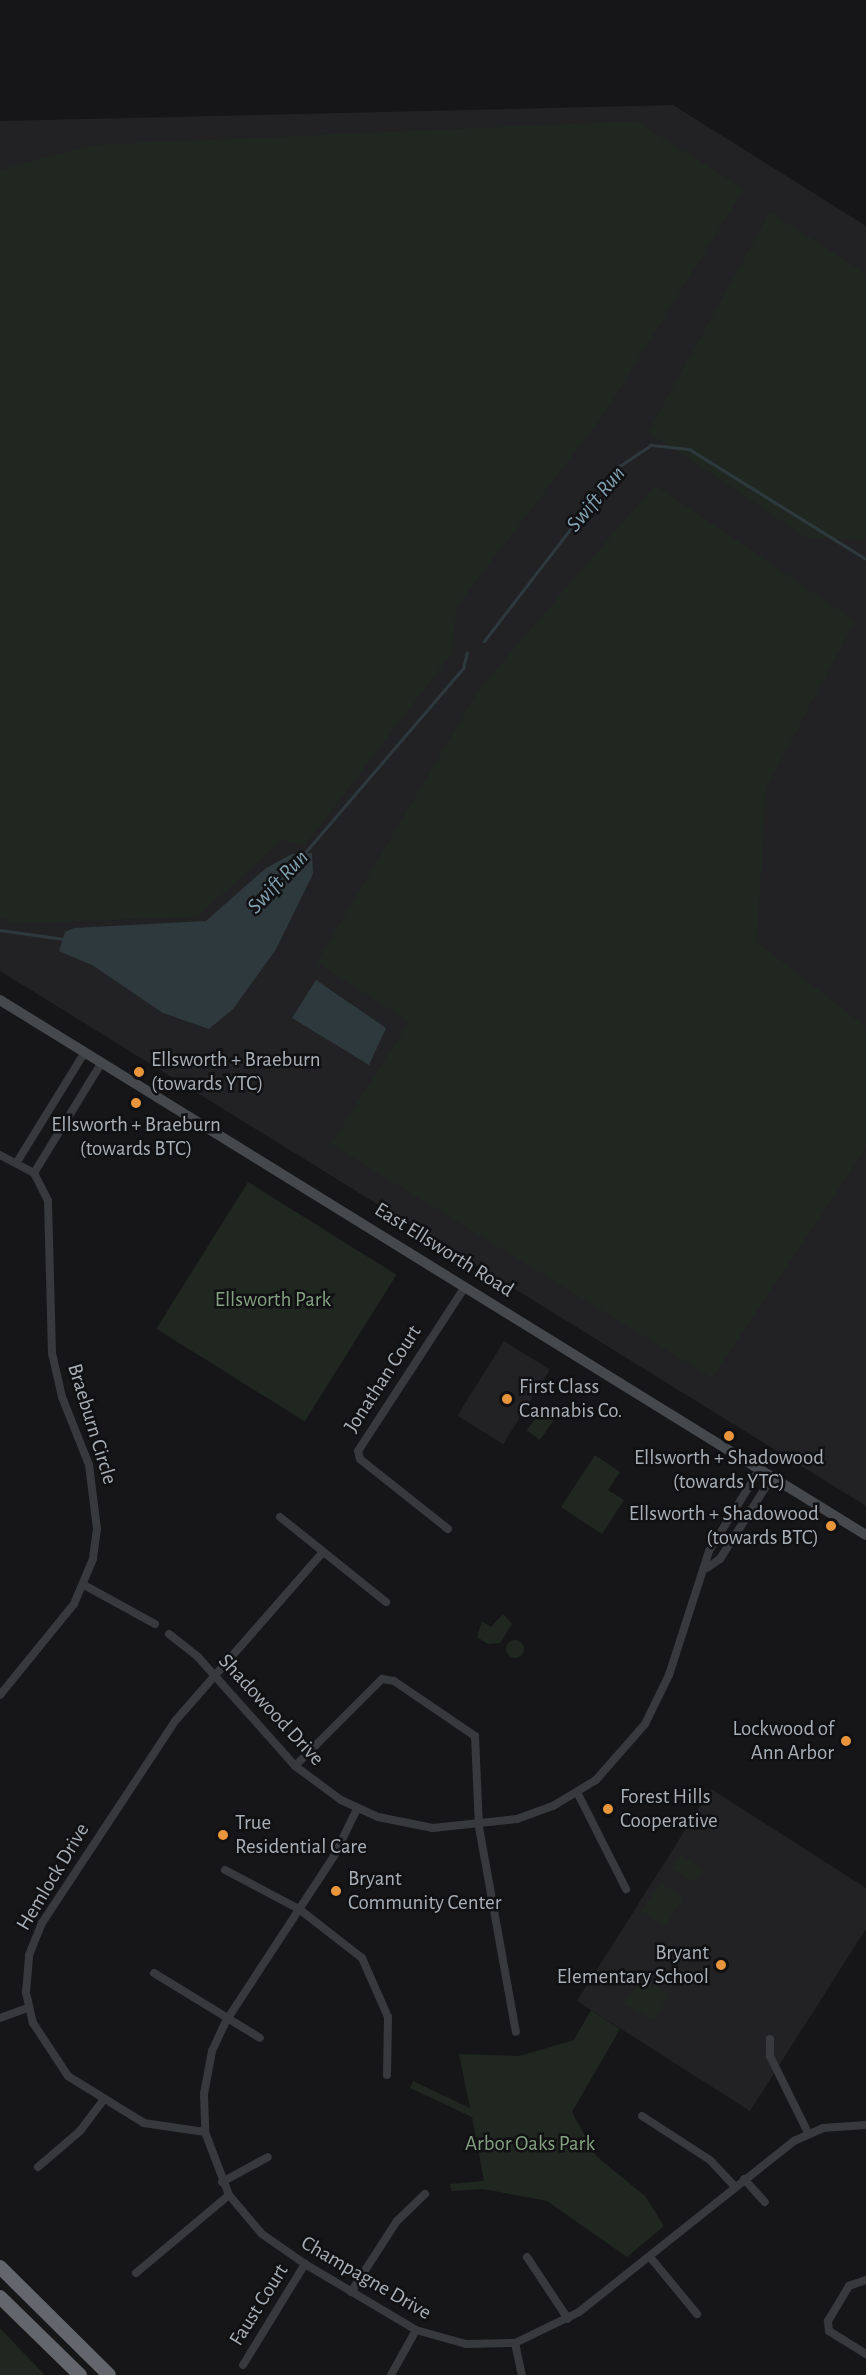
<!DOCTYPE html>
<html>
<head>
<meta charset="utf-8">
<style>
	body { margin:0 }
	#map { position:relative; width:866px; height:2375px; overflow:hidden; background:#161618; font-family:"Alegreya Sans",sans-serif }
	div>[style] { position:absolute }
	[style*='--x'] { left:calc(var(--x)*1px); top:calc(var(--y)*1px); width:calc(var(--w)*1px); rotate:calc(var(--a)*1deg) }
	.built>* { inset:0; background:#222225; transform-origin:0 0 }
	.green>* { inset:0; background:#202720; transform-origin:0 0 }
	.round { border-radius:50% }
	.water>* { inset:0; background:#2e393d }
	.stream>* { height:3px; margin:-1.5px; padding:0 1.5px; transform-origin:1.5px; border-radius:1.5px; background:#2e393d }
	.street>* { height:8px; margin:-4px; padding:0 4px; transform-origin:4px; border-radius:4px; background:#37393c }
	.secondary>* { height:10px; margin:-5px; padding:0 5px; transform-origin:5px; border-radius:5px; background:#45484c }
	.highway>* { height:14px; margin:-7px; padding:0 7px; transform-origin:7px; border-radius:7px; background:#63676d }
	.dots>* { width:16px; height:16px; translate:-50% -50%; box-sizing:border-box; border:3px solid #111113; border-radius:50% }
	span { translate:-50% -50%; white-space:nowrap; text-align:center; line-height:1.15; -webkit-text-stroke:5px #111113; paint-order:stroke }
	.poi-label { font-size:21px; color:#a8afb7 }
	.left { translate:0 -50%; text-align:left }
	.right { translate:-100% -50%; text-align:right }
	.street-label { font-size:21px; color:#a8afb7 }
	.park-label { font-size:21px; color:#83a180 }
	.water-label { font-size:22px; color:#81a1b0; font-style:italic }
</style>
</head>
<body>
<div id="map">
	<div class="built">
		<div style="clip-path:polygon(673px 105px,866px 226px,866px 1506px,0 971px,0 121px)"></div>
		<div style="left:504px;top:1341px;width:54px;height:88px;rotate:32deg"></div>
		<div style="clip-path:polygon(711px 1789px,866px 1888px,866px 1929px,750px 2111px,577px 2001px)"></div>
	</div>
	<div class="green">
		<div style="clip-path:polygon(636px 121px,744px 189px,602px 417px,457px 606px,452px 653px,305px 845px,282px 840px,197px 917px,15px 923px,0 917px,0 170px,93px 145px)"></div>
		<div style="clip-path:polygon(770px 212px,866px 274px,866px 540px,807px 538px,648px 432px)"></div>
		<div style="clip-path:polygon(655px 485px,855px 621px,766px 788px,757px 942px,866px 1027px,866px 1148px,712px 1378px,331px 1144px,409px 1022px,317px 962px,480px 688px)"></div>
		<div style="left:248px;top:1182px;width:175px;height:173px;rotate:32deg"></div>
		<div style="left:544px;top:1406px;width:16px;height:30px;rotate:35deg"></div>
		<div style="clip-path:polygon(595px 1455px,620px 1472px,608px 1490px,624px 1500px,602px 1534px,561px 1507px)"></div>
		<div style="clip-path:polygon(503px 1614px,512px 1624px,500px 1643px,488px 1644px,477px 1637px,482px 1621px,491px 1627px)"></div>
		<div class="round" style="left:506px;top:1640px;width:18px;height:18px"></div>
		<div style="left:680px;top:1855px;width:27px;height:16px;rotate:31deg"></div>
		<div style="left:661px;top:1883px;width:27px;height:34px;rotate:34deg"></div>
		<div style="clip-path:polygon(642px 1978px,669px 1995px,655px 2020px,623px 2004px)"></div>
		<div style="clip-path:polygon(591px 2010px,620px 2029px,572px 2112px,596px 2156px,645px 2196px,664px 2226px,627px 2257px,547px 2201px,483px 2189px,451px 2191px,450px 2184px,484px 2181px,472px 2117px,410px 2088px,413px 2081px,470px 2108px,459px 2054px,519px 2056px,574px 2040px)"></div>
		<div style="clip-path:polygon(0 2328px,15px 2344px,45px 2375px,0 2375px)"></div>
	</div>
	<div class="water">
		<div style="clip-path:polygon(312px 853px,313px 874px,275px 951px,233px 1009px,209px 1029px,163px 1013px,92px 965px,59px 951px,65px 932px,74px 928px,206px 921px,266px 868px,292px 854px)"></div>
		<div style="clip-path:polygon(316px 980px,386px 1028px,369px 1065px,292px 1018px)"></div>
	</div>
	<div class="stream">
		<div style="--x:484;--y:641;--w:220;--a:-52.4"></div>
		<div style="--x:618;--y:467;--w:40;--a:-34"></div>
		<div style="--x:651;--y:445;--w:38;--a:6"></div>
		<div style="--x:689;--y:449;--w:208;--a:31.9"></div>
		<div style="--x:302;--y:856;--w:248;--a:-49.4"></div>
		<div style="--x:463;--y:668;--w:16;--a:-76"></div>
		<div style="--x:0;--y:930;--w:64;--a:8.1"></div>
	</div>
	<div class="street">
		<div style="--x:0;--y:1155;--w:38;--a:28"></div>
		<div style="--x:34;--y:1173;--w:31;--a:63"></div>
		<div style="--x:48;--y:1201;--w:152;--a:88.5"></div>
		<div style="--x:52;--y:1353;--w:45;--a:77.2"></div>
		<div style="--x:62;--y:1397;--w:73;--a:68.3"></div>
		<div style="--x:89;--y:1465;--w:64;--a:82.9"></div>
		<div style="--x:97;--y:1529;--w:30;--a:98"></div>
		<div style="--x:93;--y:1559;--w:49;--a:112.9"></div>
		<div style="--x:74;--y:1604;--w:117;--a:129.1"></div>
		<div style="--x:17;--y:1162;--w:129;--a:-58.3"></div>
		<div style="--x:34;--y:1173;--w:130;--a:-58.5"></div>
		<div style="--x:280;--y:1517;--w:136;--a:38.7"></div>
		<div style="--x:448;--y:1529;--w:112;--a:-141.5"></div>
		<div style="--x:360;--y:1459;--w:8;--a:-104"></div>
		<div style="--x:358;--y:1451;--w:196;--a:-56.9"></div>
		<div style="--x:707;--y:1568;--w:16;--a:-35"></div>
		<div style="--x:720;--y:1559;--w:97;--a:-57.6"></div>
		<div style="--x:84;--y:1585;--w:81;--a:28.8"></div>
		<div style="--x:169;--y:1634;--w:37;--a:38"></div>
		<div style="--x:198;--y:1657;--w:146;--a:48.3"></div>
		<div style="--x:295;--y:1766;--w:57;--a:36.5"></div>
		<div style="--x:341;--y:1800;--w:41;--a:24.7"></div>
		<div style="--x:378;--y:1817;--w:56;--a:11.3"></div>
		<div style="--x:433;--y:1828;--w:84;--a:-6.1"></div>
		<div style="--x:517;--y:1819;--w:38;--a:-20"></div>
		<div style="--x:553;--y:1806;--w:50;--a:-31.2"></div>
		<div style="--x:596;--y:1780;--w:74;--a:-48.8"></div>
		<div style="--x:645;--y:1724;--w:55;--a:-63.9"></div>
		<div style="--x:669;--y:1675;--w:130;--a:-72.1"></div>
		<div style="--x:709;--y:1551;--w:97;--a:-58.1"></div>
		<div style="--x:295;--y:1766;--w:123;--a:-45"></div>
		<div style="--x:382;--y:1679;--w:12;--a:9"></div>
		<div style="--x:394;--y:1681;--w:98;--a:34.2"></div>
		<div style="--x:475;--y:1736;--w:91;--a:87.5"></div>
		<div style="--x:479;--y:1827;--w:208;--a:79.8"></div>
		<div style="--x:577;--y:1792;--w:109;--a:63.2"></div>
		<div style="--x:357;--y:1809;--w:52;--a:116.1"></div>
		<div style="--x:334;--y:1856;--w:197;--a:123.2"></div>
		<div style="--x:226;--y:2021;--w:33;--a:115"></div>
		<div style="--x:212;--y:2051;--w:44;--a:100.5"></div>
		<div style="--x:204;--y:2094;--w:38;--a:88"></div>
		<div style="--x:205;--y:2132;--w:67;--a:69.1"></div>
		<div style="--x:229;--y:2195;--w:51;--a:49.8"></div>
		<div style="--x:262;--y:2234;--w:52;--a:34.9"></div>
		<div style="--x:305;--y:2264;--w:129;--a:30.7"></div>
		<div style="--x:416;--y:2330;--w:52;--a:15.6"></div>
		<div style="--x:466;--y:2344;--w:49;--a:-1.2"></div>
		<div style="--x:515;--y:2343;--w:71;--a:-25.8"></div>
		<div style="--x:579;--y:2312;--w:275;--a:-38.5"></div>
		<div style="--x:794;--y:2141;--w:32;--a:-24"></div>
		<div style="--x:823;--y:2128;--w:43;--a:-4"></div>
		<div style="--x:225;--y:1870;--w:84;--a:27.8"></div>
		<div style="--x:299;--y:1909;--w:80;--a:37.9"></div>
		<div style="--x:362;--y:1958;--w:64;--a:66.2"></div>
		<div style="--x:388;--y:2017;--w:58;--a:91"></div>
		<div style="--x:154;--y:1973;--w:124;--a:31.5"></div>
		<div style="--x:0;--y:2018;--w:30;--a:-20"></div>
		<div style="--x:770;--y:2039;--w:17;--a:90"></div>
		<div style="--x:770;--y:2056;--w:86;--a:63.7"></div>
		<div style="--x:642;--y:2116;--w:81;--a:32.9"></div>
		<div style="--x:710;--y:2160;--w:35;--a:47"></div>
		<div style="--x:205;--y:2132;--w:62;--a:-171.6"></div>
		<div style="--x:144;--y:2123;--w:89;--a:-148.3"></div>
		<div style="--x:68;--y:2076;--w:64;--a:-123.4"></div>
		<div style="--x:33;--y:2023;--w:32;--a:-103"></div>
		<div style="--x:26;--y:1992;--w:37;--a:-85"></div>
		<div style="--x:29;--y:1955;--w:35;--a:-68"></div>
		<div style="--x:42;--y:1923;--w:243;--a:-56.6"></div>
		<div style="--x:176;--y:1720;--w:223;--a:-48.8"></div>
		<div style="--x:38;--y:2167;--w:55;--a:-40.6"></div>
		<div style="--x:80;--y:2131;--w:38;--a:-53"></div>
		<div style="--x:744;--y:2179;--w:31;--a:48"></div>
		<div style="--x:222;--y:2182;--w:52;--a:-28.5"></div>
		<div style="--x:527;--y:2257;--w:74;--a:56.5"></div>
		<div style="--x:650;--y:2257;--w:74;--a:50.5"></div>
		<div style="--x:136;--y:2273;--w:121;--a:-40"></div>
		<div style="--x:866;--y:2280;--w:18;--a:161"></div>
		<div style="--x:849;--y:2286;--w:41;--a:121"></div>
		<div style="--x:828;--y:2321;--w:10;--a:84"></div>
		<div style="--x:829;--y:2331;--w:44;--a:31.9"></div>
		<div style="--x:351;--y:2292;--w:85;--a:-57.1"></div>
		<div style="--x:397;--y:2221;--w:39;--a:-44"></div>
		<div style="--x:515;--y:2343;--w:33;--a:78"></div>
		<div style="--x:243;--y:2365;--w:119;--a:-58.5"></div>
		<div style="--x:391;--y:2375;--w:51;--a:-60.9"></div>
	</div>
	<div class="secondary">
		<div style="--x:0;--y:1000;--w:1018;--a:31.71"></div>
	</div>
	<div class="highway">
		<div style="--x:0;--y:2267;--w:153;--a:44.7"></div>
		<div style="--x:0;--y:2297;--w:112;--a:44.3"></div>
	</div>
	<div class="dots">
		<div style="left:139px;top:1072px;background:#e9953c"></div>
		<div style="left:136px;top:1103px;background:#e9953c"></div>
		<div style="left:507px;top:1399px;background:#e9953c"></div>
		<div style="left:729px;top:1436px;background:#e9953c"></div>
		<div style="left:831px;top:1526px;background:#e9953c"></div>
		<div style="left:846px;top:1741px;background:#e9953c"></div>
		<div style="left:608px;top:1809px;background:#e9953c"></div>
		<div style="left:223px;top:1835px;background:#e9953c"></div>
		<div style="left:336px;top:1891px;background:#e9953c"></div>
		<div style="left:721px;top:1965px;background:#e9953c"></div>
	</div>
	<div class="poi-label">
		<span class="left" style="left:151px;top:1072px">Ellsworth + Braeburn<br>(towards YTC)</span>
		<span style="left:136px;top:1137px">Ellsworth + Braeburn<br>(towards BTC)</span>
		<span class="left" style="left:519px;top:1399px">First Class<br>Cannabis Co.</span>
		<span style="left:729px;top:1470px">Ellsworth + Shadowood<br>(towards YTC)</span>
		<span class="right" style="left:819px;top:1526px">Ellsworth + Shadowood<br>(towards BTC)</span>
		<span class="right" style="left:834px;top:1741px">Lockwood of<br>Ann Arbor</span>
		<span class="left" style="left:620px;top:1809px">Forest Hills<br>Cooperative</span>
		<span class="left" style="left:235px;top:1835px">True<br>Residential Care</span>
		<span class="left" style="left:348px;top:1891px">Bryant<br>Community Center</span>
		<span class="right" style="left:709px;top:1965px">Bryant<br>Elementary School</span>
	</div>
	<div class="street-label">
		<span style="left:444px;top:1250px;rotate:32deg">East Ellsworth Road</span>
		<span style="left:383px;top:1379px;rotate:-57deg">Jonathan Court</span>
		<span style="left:92px;top:1424px;rotate:73deg">Braeburn Circle</span>
		<span style="left:271px;top:1710px;rotate:47deg">Shadowood Drive</span>
		<span style="left:53px;top:1877px;rotate:-59deg">Hemlock Drive</span>
		<span style="left:366px;top:2278px;rotate:30deg">Champagne Drive</span>
		<span style="left:259px;top:2305px;rotate:-58deg">Faust Court</span>
	</div>
	<div class="park-label">
		<span style="left:273px;top:1300px">Ellsworth Park</span>
		<span style="left:530px;top:2144px">Arbor Oaks Park</span>
	</div>
	<div class="water-label">
		<span style="left:596px;top:499px;rotate:-50deg">Swift Run</span>
		<span style="left:278px;top:882px;rotate:-47deg">Swift Run</span>
	</div>
</div>
</body>
</html>
